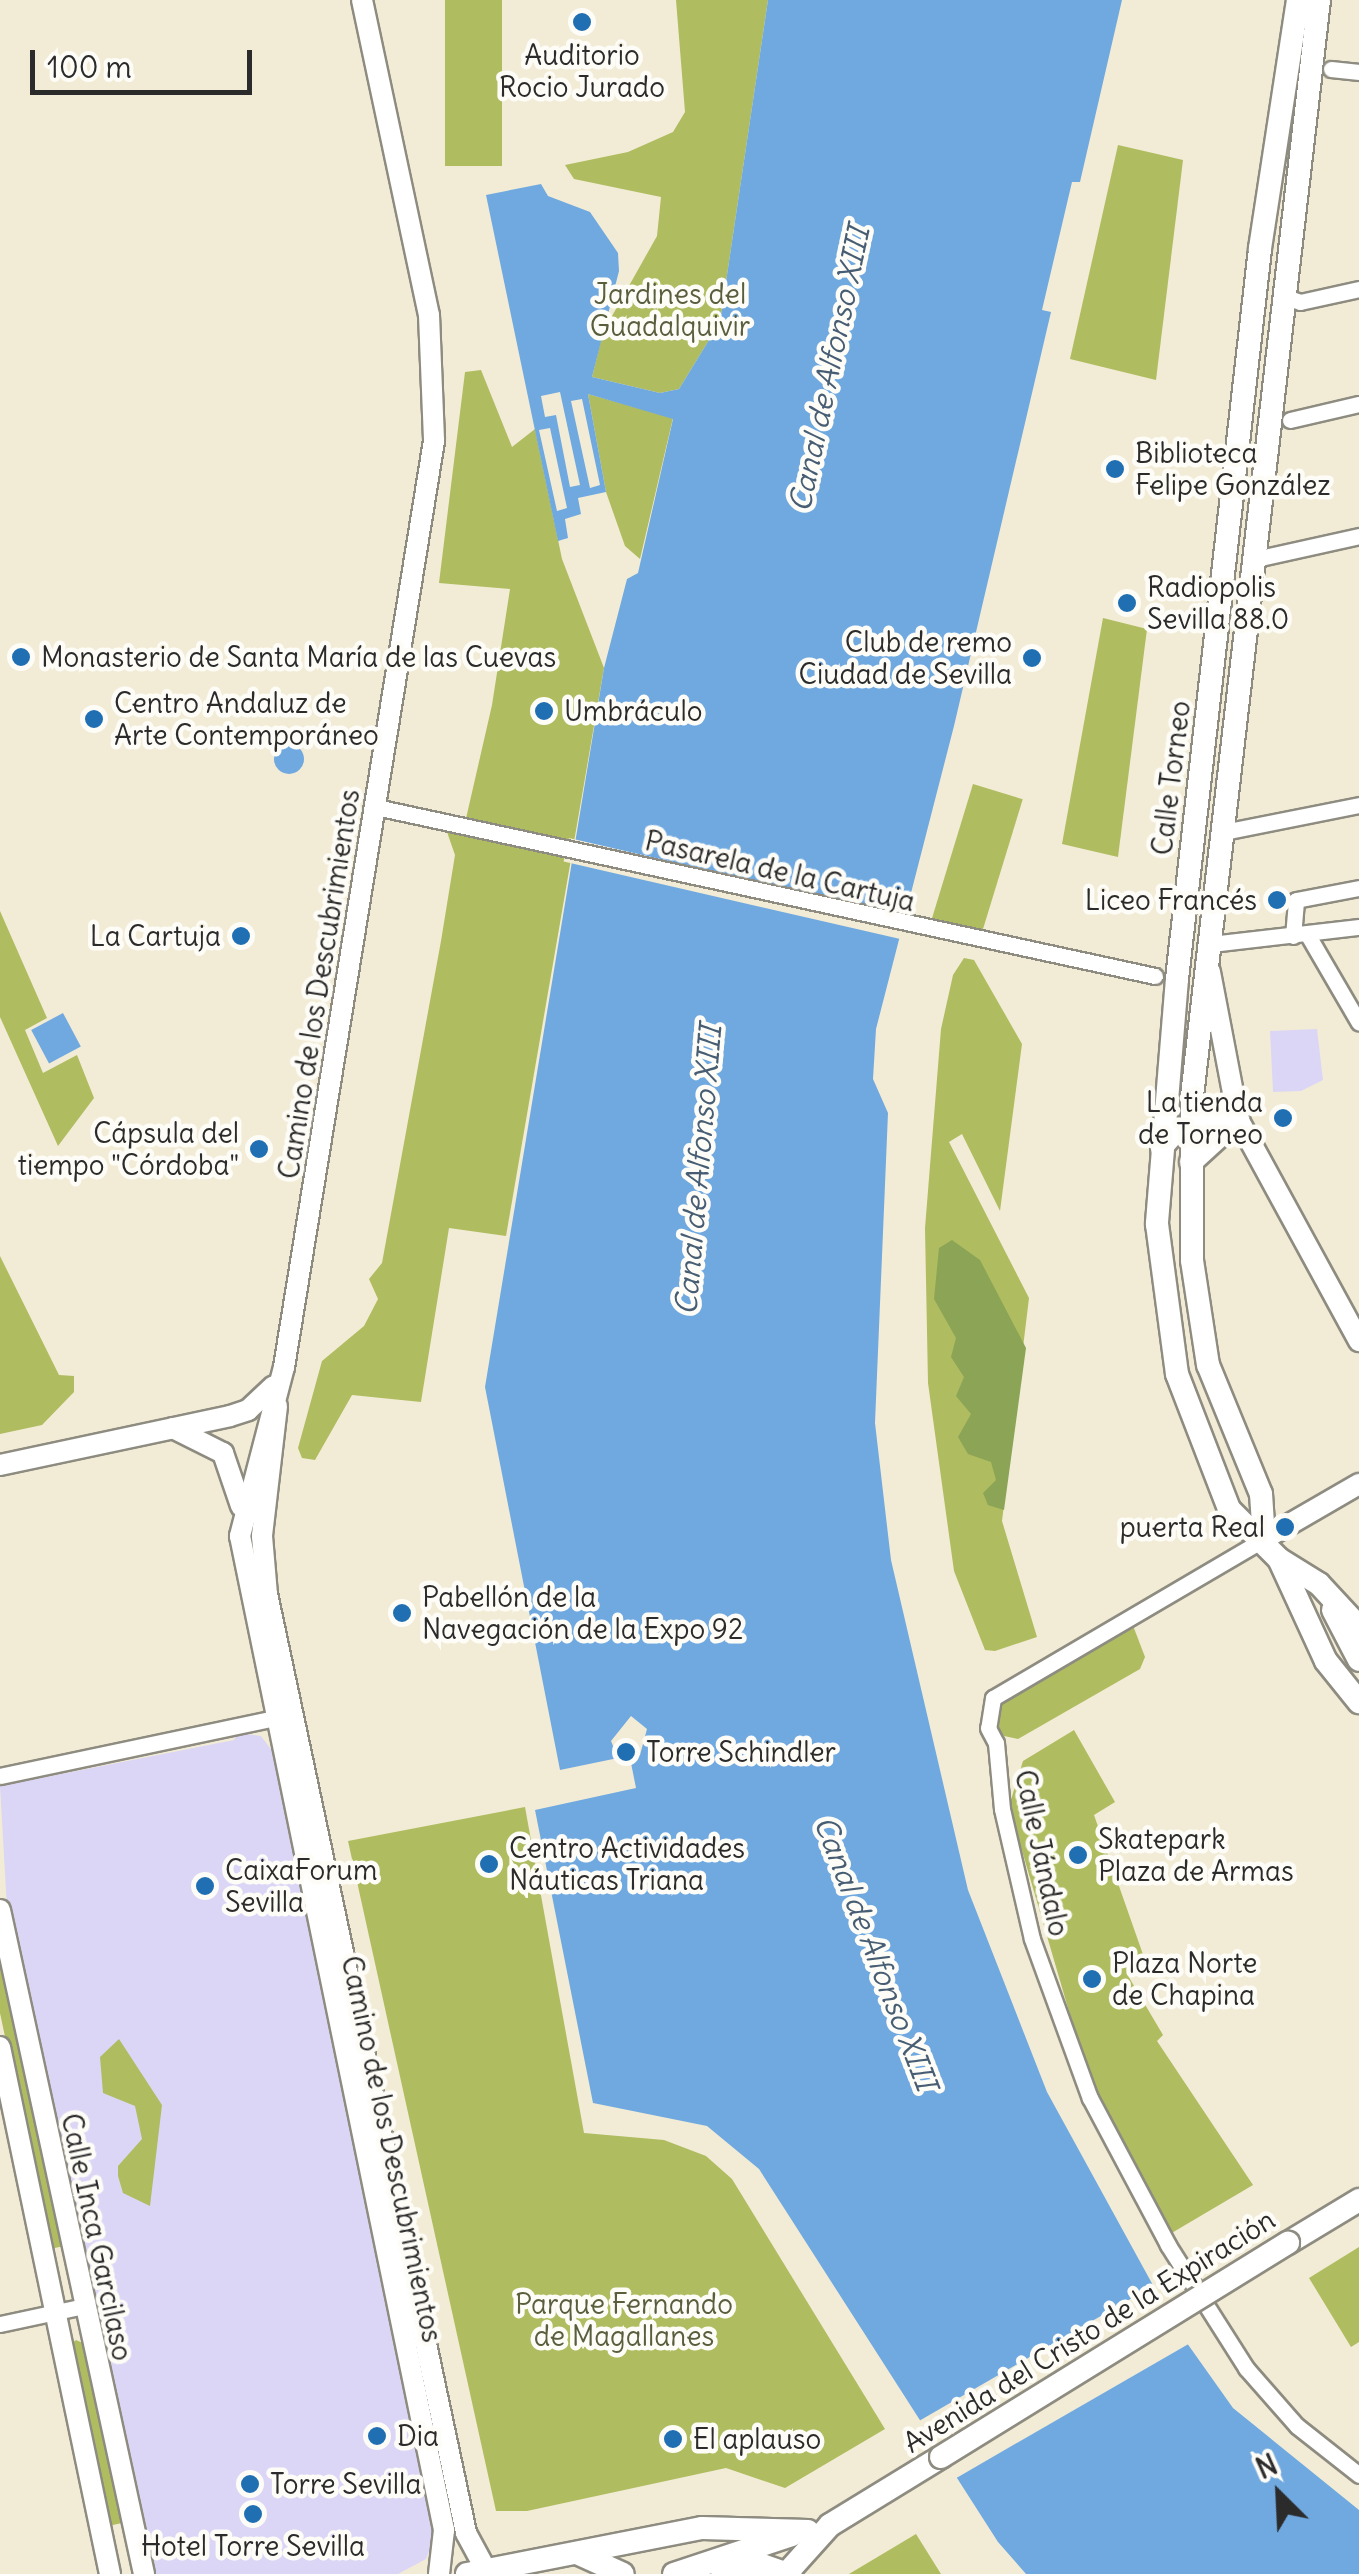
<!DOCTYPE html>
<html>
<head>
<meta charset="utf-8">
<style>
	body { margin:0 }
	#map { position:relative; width:1359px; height:2574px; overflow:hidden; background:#f2ecd6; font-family:Delius,sans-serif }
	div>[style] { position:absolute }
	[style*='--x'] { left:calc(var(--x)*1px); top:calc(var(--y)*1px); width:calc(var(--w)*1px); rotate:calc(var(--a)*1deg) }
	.built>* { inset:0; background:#dcd6f6 }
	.green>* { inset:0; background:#afbc5f; transform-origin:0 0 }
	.forest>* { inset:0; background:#8ba456 }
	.water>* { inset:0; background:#70a9e0; transform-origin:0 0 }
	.round { border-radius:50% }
	.pier>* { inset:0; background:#f2ecd6; transform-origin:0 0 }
	.roads { filter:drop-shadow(2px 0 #8e8c80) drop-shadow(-2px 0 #8e8c80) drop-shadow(0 2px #8e8c80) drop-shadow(0 -2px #8e8c80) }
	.street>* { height:15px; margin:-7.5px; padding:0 7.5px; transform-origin:7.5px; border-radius:7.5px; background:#fff }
	.secondary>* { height:20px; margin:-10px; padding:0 10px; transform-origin:10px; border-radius:10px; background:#fff }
	.primary>* { height:22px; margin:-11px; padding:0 11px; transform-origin:11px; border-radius:11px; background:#fff }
	.bridges { filter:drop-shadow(2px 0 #8e8c80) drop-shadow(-2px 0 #8e8c80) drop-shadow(0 2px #8e8c80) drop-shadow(0 -2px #8e8c80) }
	.primary-bridge>* { height:22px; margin:-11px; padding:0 11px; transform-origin:11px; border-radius:11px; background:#fff }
	.dots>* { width:28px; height:28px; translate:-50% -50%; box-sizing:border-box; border:5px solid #fdfcf7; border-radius:50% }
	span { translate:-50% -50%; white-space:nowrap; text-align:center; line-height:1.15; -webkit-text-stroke:9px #fdfcf7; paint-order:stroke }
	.poi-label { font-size:28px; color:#2b2b2b }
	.left { translate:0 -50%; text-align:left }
	.right { translate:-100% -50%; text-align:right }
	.park-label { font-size:28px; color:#595e3d }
	.street-label { font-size:28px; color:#2b2b2b }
	.water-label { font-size:30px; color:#475d73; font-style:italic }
	.north { position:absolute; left:1229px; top:2444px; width:100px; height:100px; -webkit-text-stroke:8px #fdfcf7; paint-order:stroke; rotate:336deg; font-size:28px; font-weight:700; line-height:40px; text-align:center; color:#2b2b2b }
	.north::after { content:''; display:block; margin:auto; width:35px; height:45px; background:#2b2b2b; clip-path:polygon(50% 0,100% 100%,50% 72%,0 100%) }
	.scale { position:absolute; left:30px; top:50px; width:222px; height:45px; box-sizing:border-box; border:5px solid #2b2b2b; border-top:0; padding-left:12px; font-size:30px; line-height:35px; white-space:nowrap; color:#2b2b2b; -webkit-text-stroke:8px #fdfcf7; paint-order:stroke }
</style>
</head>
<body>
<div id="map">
	<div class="built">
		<div style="clip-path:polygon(1317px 1029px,1323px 1080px,1301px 1091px,1273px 1092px,1270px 1031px)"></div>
		<div style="clip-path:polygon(238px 1733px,261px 1736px,273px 1752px,437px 2531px,426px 2559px,398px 2574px,153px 2574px,7px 1909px,0 1786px,234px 1740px)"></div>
	</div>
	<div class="green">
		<div style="left:445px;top:0;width:57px;height:166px"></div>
		<div style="clip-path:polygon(676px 0,768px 0,720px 322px,679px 389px,660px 393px,592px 377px,603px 332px,657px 236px,661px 197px,574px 179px,565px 165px,628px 152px,673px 132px,685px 112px)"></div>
		<div style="clip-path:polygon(1118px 145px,1183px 160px,1156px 380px,1070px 359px)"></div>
		<div style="clip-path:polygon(481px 370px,512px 447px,535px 429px,562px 559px,604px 668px,506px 1236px,449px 1228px,421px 1402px,352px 1395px,315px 1460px,302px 1458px,298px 1448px,322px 1361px,364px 1326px,378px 1299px,369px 1279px,382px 1263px,441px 941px,455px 855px,447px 832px,462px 836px,492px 705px,510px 589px,439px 583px,465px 372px)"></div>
		<div style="clip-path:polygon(588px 394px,673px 418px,640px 559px,625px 546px,606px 492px)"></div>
		<div style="clip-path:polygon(1103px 618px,1147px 629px,1118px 857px,1062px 844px)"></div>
		<div style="left:973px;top:784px;width:52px;height:140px;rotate:17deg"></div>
		<div style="clip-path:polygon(0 911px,47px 1018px,25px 1030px,43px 1073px,77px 1055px,94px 1098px,58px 1146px,0 1017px)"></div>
		<div style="clip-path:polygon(964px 958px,974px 960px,1022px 1044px,1000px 1211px,962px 1134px,949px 1142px,1029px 1298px,1002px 1521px,1037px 1637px,995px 1651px,985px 1650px,954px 1571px,928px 1383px,925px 1228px,941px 1029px,953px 975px)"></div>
		<div style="clip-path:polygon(0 1256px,59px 1375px,74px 1376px,74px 1392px,42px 1425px,0 1434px)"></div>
		<div style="clip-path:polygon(1132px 1623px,1145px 1657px,1140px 1669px,1018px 1739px,1004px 1736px,994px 1721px,1001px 1703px)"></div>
		<div style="clip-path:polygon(1074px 1730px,1115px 1802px,1094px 1815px,1146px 1963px,1127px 1974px,1163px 2035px,1157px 2041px,1253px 2185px,1170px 2234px,1087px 2073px,1009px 1806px,1023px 1761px)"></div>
		<div style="clip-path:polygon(525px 1807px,584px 2133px,664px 2140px,706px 2156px,732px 2179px,885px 2429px,785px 2488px,726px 2468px,527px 2511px,496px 2511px,348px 1841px)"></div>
		<div style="clip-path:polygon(0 1944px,64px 2246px,50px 2249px,0 2013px)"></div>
		<div style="clip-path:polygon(119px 2039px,162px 2105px,150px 2206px,123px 2193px,118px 2176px,118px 2166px,142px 2139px,135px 2106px,103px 2093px,100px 2057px)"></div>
		<div style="clip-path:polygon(1359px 2247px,1359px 2342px,1351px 2347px,1309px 2278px)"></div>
		<div style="clip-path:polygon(76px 2340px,85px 2344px,122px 2523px,108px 2526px,71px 2344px)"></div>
		<div style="clip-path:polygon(916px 2534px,941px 2574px,849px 2574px)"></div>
	</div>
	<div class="forest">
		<div style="clip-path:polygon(952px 1240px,980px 1260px,1026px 1348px,1004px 1510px,988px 1505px,983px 1493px,996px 1480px,991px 1462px,968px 1454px,958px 1437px,971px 1414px,956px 1396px,964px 1377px,951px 1357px,956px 1338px,934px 1299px,939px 1248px)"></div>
	</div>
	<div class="water">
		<div style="clip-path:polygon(evenodd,768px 0,1122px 0,1080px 182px,1072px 182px,1042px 310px,1051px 312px,954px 726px,876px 1029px,873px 1079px,888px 1113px,875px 1423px,891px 1560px,968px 1890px,1047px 2092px,1177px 2329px,1233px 2408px,1359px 2510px,1359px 2574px,1026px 2574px,998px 2542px,759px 2169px,707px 2126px,593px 2103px,535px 1810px,636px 1788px,630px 1758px,640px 1755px,647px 1729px,631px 1716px,611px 1741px,618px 1758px,560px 1770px,485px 1387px,604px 668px,627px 579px,638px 573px,673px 419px,588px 394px,606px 492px,578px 498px,581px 514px,565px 519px,568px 538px,558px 541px,486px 195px,541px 184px,548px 196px,590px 212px,618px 253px,619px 271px,592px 377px,660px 393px,679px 389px,720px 322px,768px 0,560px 392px,580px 485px,570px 487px,556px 415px,545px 417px,541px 396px,560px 392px,768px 0,582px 399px,600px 485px,590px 488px,571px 401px,582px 399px,768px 0,550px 428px,567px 508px,557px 511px,539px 430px,550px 428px)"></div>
		<div class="round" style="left:274px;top:744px;width:30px;height:30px"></div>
		<div style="left:63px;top:1013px;width:38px;height:36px;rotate:62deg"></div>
	</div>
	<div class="pier">
		<div style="left:569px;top:838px;width:350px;height:24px;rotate:13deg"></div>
		<div style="left:1158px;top:2283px;width:68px;height:279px;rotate:60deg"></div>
	</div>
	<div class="roads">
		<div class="street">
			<div style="--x:1331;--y:69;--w:28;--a:6"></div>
			<div style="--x:1282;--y:296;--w:19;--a:18"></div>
			<div style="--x:1300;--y:302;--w:60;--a:-12.4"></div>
			<div style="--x:1290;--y:420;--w:71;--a:-13.1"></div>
			<div style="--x:1251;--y:560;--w:111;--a:-12.5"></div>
			<div style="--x:376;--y:807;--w:797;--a:12.24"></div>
			<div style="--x:1224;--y:832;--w:138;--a:-11.3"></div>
			<div style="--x:1293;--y:936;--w:36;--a:-85"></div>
			<div style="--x:1296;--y:900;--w:64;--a:-10.8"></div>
			<div style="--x:1309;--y:937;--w:99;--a:59.8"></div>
			<div style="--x:1211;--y:944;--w:149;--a:-6.6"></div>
			<div style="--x:1264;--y:1539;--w:314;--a:149.6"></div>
			<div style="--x:993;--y:1698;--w:30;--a:99"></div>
			<div style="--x:988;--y:1728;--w:17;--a:62"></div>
			<div style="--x:996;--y:1743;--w:66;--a:84.8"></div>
			<div style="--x:1002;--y:1809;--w:133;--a:77"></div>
			<div style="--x:1032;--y:1939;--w:169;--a:70"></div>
			<div style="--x:1090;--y:2098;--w:166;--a:62"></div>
			<div style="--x:1168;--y:2245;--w:146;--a:57.6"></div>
			<div style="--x:1246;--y:2368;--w:77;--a:48.7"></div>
			<div style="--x:1297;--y:2426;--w:79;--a:38.3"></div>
			<div style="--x:0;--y:1776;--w:291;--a:-11.9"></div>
			<div style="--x:0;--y:2324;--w:86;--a:-12.1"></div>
		</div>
		<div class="secondary">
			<div style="--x:362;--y:0;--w:322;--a:78"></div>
			<div style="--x:429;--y:315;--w:126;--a:87.7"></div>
			<div style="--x:434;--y:441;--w:938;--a:99.2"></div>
			<div style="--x:284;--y:1367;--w:175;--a:104.6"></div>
			<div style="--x:240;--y:1536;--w:1015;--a:78.4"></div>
			<div style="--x:444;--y:2530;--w:44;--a:96.5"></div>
			<div style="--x:1210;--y:972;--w:150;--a:79.2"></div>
			<div style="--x:1238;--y:1119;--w:253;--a:61.4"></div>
			<div style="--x:1161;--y:1149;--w:25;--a:-48"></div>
			<div style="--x:1178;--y:1130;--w:38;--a:-23"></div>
			<div style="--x:1213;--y:1115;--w:25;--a:9"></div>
			<div style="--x:277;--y:1406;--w:131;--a:96.6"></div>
			<div style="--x:262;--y:1536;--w:58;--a:85.1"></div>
			<div style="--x:267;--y:1594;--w:960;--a:78.03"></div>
			<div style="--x:466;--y:2533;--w:42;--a:61.6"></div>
			<div style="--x:173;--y:1428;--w:56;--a:26.6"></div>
			<div style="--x:223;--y:1453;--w:56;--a:71.2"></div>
			<div style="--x:0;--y:1465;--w:235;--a:-12"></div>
			<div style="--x:230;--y:1416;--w:19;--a:-18"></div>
			<div style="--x:248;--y:1410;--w:35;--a:-43"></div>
			<div style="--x:1264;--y:1539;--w:110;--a:-30.1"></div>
			<div style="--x:0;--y:1910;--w:679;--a:77.76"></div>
			<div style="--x:0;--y:2047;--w:538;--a:78.21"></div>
			<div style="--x:718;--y:2566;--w:44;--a:-2.6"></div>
			<div style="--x:762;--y:2564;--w:31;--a:19"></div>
		</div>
		<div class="primary">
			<div style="--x:1298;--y:0;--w:252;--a:98.7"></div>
			<div style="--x:1260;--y:249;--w:735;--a:96.49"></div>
			<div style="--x:1177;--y:979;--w:246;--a:94.7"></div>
			<div style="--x:1157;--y:1224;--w:151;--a:82.4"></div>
			<div style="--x:1177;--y:1374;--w:145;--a:68.9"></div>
			<div style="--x:1229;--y:1509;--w:71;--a:45"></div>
			<div style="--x:1279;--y:1559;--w:112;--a:65.3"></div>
			<div style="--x:1326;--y:1661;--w:53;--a:51.2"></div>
			<div style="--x:1191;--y:1162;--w:64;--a:-42.5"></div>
			<div style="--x:1264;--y:1539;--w:45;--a:-93.8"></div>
			<div style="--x:1261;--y:1494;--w:139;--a:-112.3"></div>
			<div style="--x:1208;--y:1365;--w:106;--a:-98.7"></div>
			<div style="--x:1192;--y:1260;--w:164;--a:-90"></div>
			<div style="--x:1192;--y:1096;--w:1103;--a:-83.39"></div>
			<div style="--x:1279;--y:1559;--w:47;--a:32"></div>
			<div style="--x:1319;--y:1584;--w:59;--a:47.1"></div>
			<div style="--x:1333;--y:1610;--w:56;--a:62.5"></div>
			<div style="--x:1288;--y:2243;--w:83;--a:-31.2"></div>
			<div style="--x:579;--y:2554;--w:48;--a:24.4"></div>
			<div style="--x:467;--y:2574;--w:239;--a:-11.1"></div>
			<div style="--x:702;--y:2528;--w:106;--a:1.6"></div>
			<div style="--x:674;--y:2574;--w:124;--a:-18.3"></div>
			<div style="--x:786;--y:2574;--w:66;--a:-48.1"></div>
			<div style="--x:830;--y:2525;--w:130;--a:-31.5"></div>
		</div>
	</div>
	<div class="bridges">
		<div class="primary-bridge">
			<div style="--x:941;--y:2457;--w:408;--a:-31.7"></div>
		</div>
	</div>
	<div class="dots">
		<div style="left:582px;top:22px;background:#1f6fb2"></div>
		<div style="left:1115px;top:469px;background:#1f6fb2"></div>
		<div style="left:1127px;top:603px;background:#1f6fb2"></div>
		<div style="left:21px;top:657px;background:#1f6fb2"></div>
		<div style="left:1032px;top:658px;background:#1f6fb2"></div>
		<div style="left:544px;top:711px;background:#1f6fb2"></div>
		<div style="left:94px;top:719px;background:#1f6fb2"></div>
		<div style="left:1277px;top:900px;background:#1f6fb2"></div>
		<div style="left:241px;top:936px;background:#1f6fb2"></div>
		<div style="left:1283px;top:1118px;background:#1f6fb2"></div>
		<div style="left:259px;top:1149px;background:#1f6fb2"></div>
		<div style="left:1285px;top:1527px;background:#1f6fb2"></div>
		<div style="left:402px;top:1613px;background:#1f6fb2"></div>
		<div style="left:626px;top:1752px;background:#1f6fb2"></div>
		<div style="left:1078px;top:1855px;background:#1f6fb2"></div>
		<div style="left:489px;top:1864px;background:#1f6fb2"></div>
		<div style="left:205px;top:1886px;background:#1f6fb2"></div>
		<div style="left:1092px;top:1979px;background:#1f6fb2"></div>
		<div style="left:377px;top:2436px;background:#1f6fb2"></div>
		<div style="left:673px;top:2439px;background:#1f6fb2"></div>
		<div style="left:250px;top:2484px;background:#1f6fb2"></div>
		<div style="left:253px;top:2514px;background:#1f6fb2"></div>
	</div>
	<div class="poi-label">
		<span style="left:582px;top:71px">Auditorio<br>Rocio Jurado</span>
		<span class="left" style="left:1135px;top:469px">Biblioteca<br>Felipe González</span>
		<span class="left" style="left:1147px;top:603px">Radiopolis<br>Sevilla 88.0</span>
		<span class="right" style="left:1012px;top:658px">Club de remo<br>Ciudad de Sevilla</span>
		<span class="left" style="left:41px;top:657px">Monasterio de Santa María de las Cuevas</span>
		<span class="left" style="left:114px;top:719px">Centro Andaluz de<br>Arte Contemporáneo</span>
		<span class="left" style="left:564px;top:711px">Umbráculo</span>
		<span class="right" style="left:1257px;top:900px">Liceo Francés</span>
		<span class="right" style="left:221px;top:936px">La Cartuja</span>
		<span class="right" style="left:1263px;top:1118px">La tienda<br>de Torneo</span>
		<span class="right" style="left:239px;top:1149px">Cápsula del<br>tiempo "Córdoba"</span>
		<span class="right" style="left:1265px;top:1527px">puerta Real</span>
		<span class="left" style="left:422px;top:1613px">Pabellón de la<br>Navegación de la Expo 92</span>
		<span class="left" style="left:646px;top:1752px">Torre Schindler</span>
		<span class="left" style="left:1098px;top:1855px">Skatepark<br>Plaza de Armas</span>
		<span class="left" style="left:509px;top:1864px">Centro Actividades<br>Náuticas Triana</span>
		<span class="left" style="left:225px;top:1886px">CaixaForum<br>Sevilla</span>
		<span class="left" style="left:1112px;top:1979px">Plaza Norte<br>de Chapina</span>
		<span class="left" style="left:397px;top:2436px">Dia</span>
		<span class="left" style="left:693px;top:2439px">El aplauso</span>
		<span class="left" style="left:270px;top:2484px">Torre Sevilla</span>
		<span style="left:253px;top:2546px">Hotel Torre Sevilla</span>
	</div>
	<div class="park-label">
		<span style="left:670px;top:310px">Jardines del<br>Guadalquivir</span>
		<span style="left:624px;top:2320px">Parque Fernando<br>de Magallanes</span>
	</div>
	<div class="street-label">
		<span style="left:1171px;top:778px;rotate:-83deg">Calle Torneo</span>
		<span style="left:780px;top:871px;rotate:13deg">Pasarela de la Cartuja</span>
		<span style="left:319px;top:984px;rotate:-81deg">Camino de los Descubrimientos</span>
		<span style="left:1042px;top:1853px;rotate:78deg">Calle Jándalo</span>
		<span style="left:392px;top:2149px;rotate:78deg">Camino de los Descubrimientos</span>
		<span style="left:97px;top:2237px;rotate:78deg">Calle Inca Garcilaso</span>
		<span style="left:1089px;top:2331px;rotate:-32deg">Avenida del Cristo de la Expiración</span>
	</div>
	<div class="water-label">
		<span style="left:829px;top:369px;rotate:-78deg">Canal de Alfonso XIII</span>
		<span style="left:698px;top:1170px;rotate:-85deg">Canal de Alfonso XIII</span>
		<span style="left:876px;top:1953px;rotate:69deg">Canal de Alfonso XIII</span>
	</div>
	<div class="north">N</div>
	<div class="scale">100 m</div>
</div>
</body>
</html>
